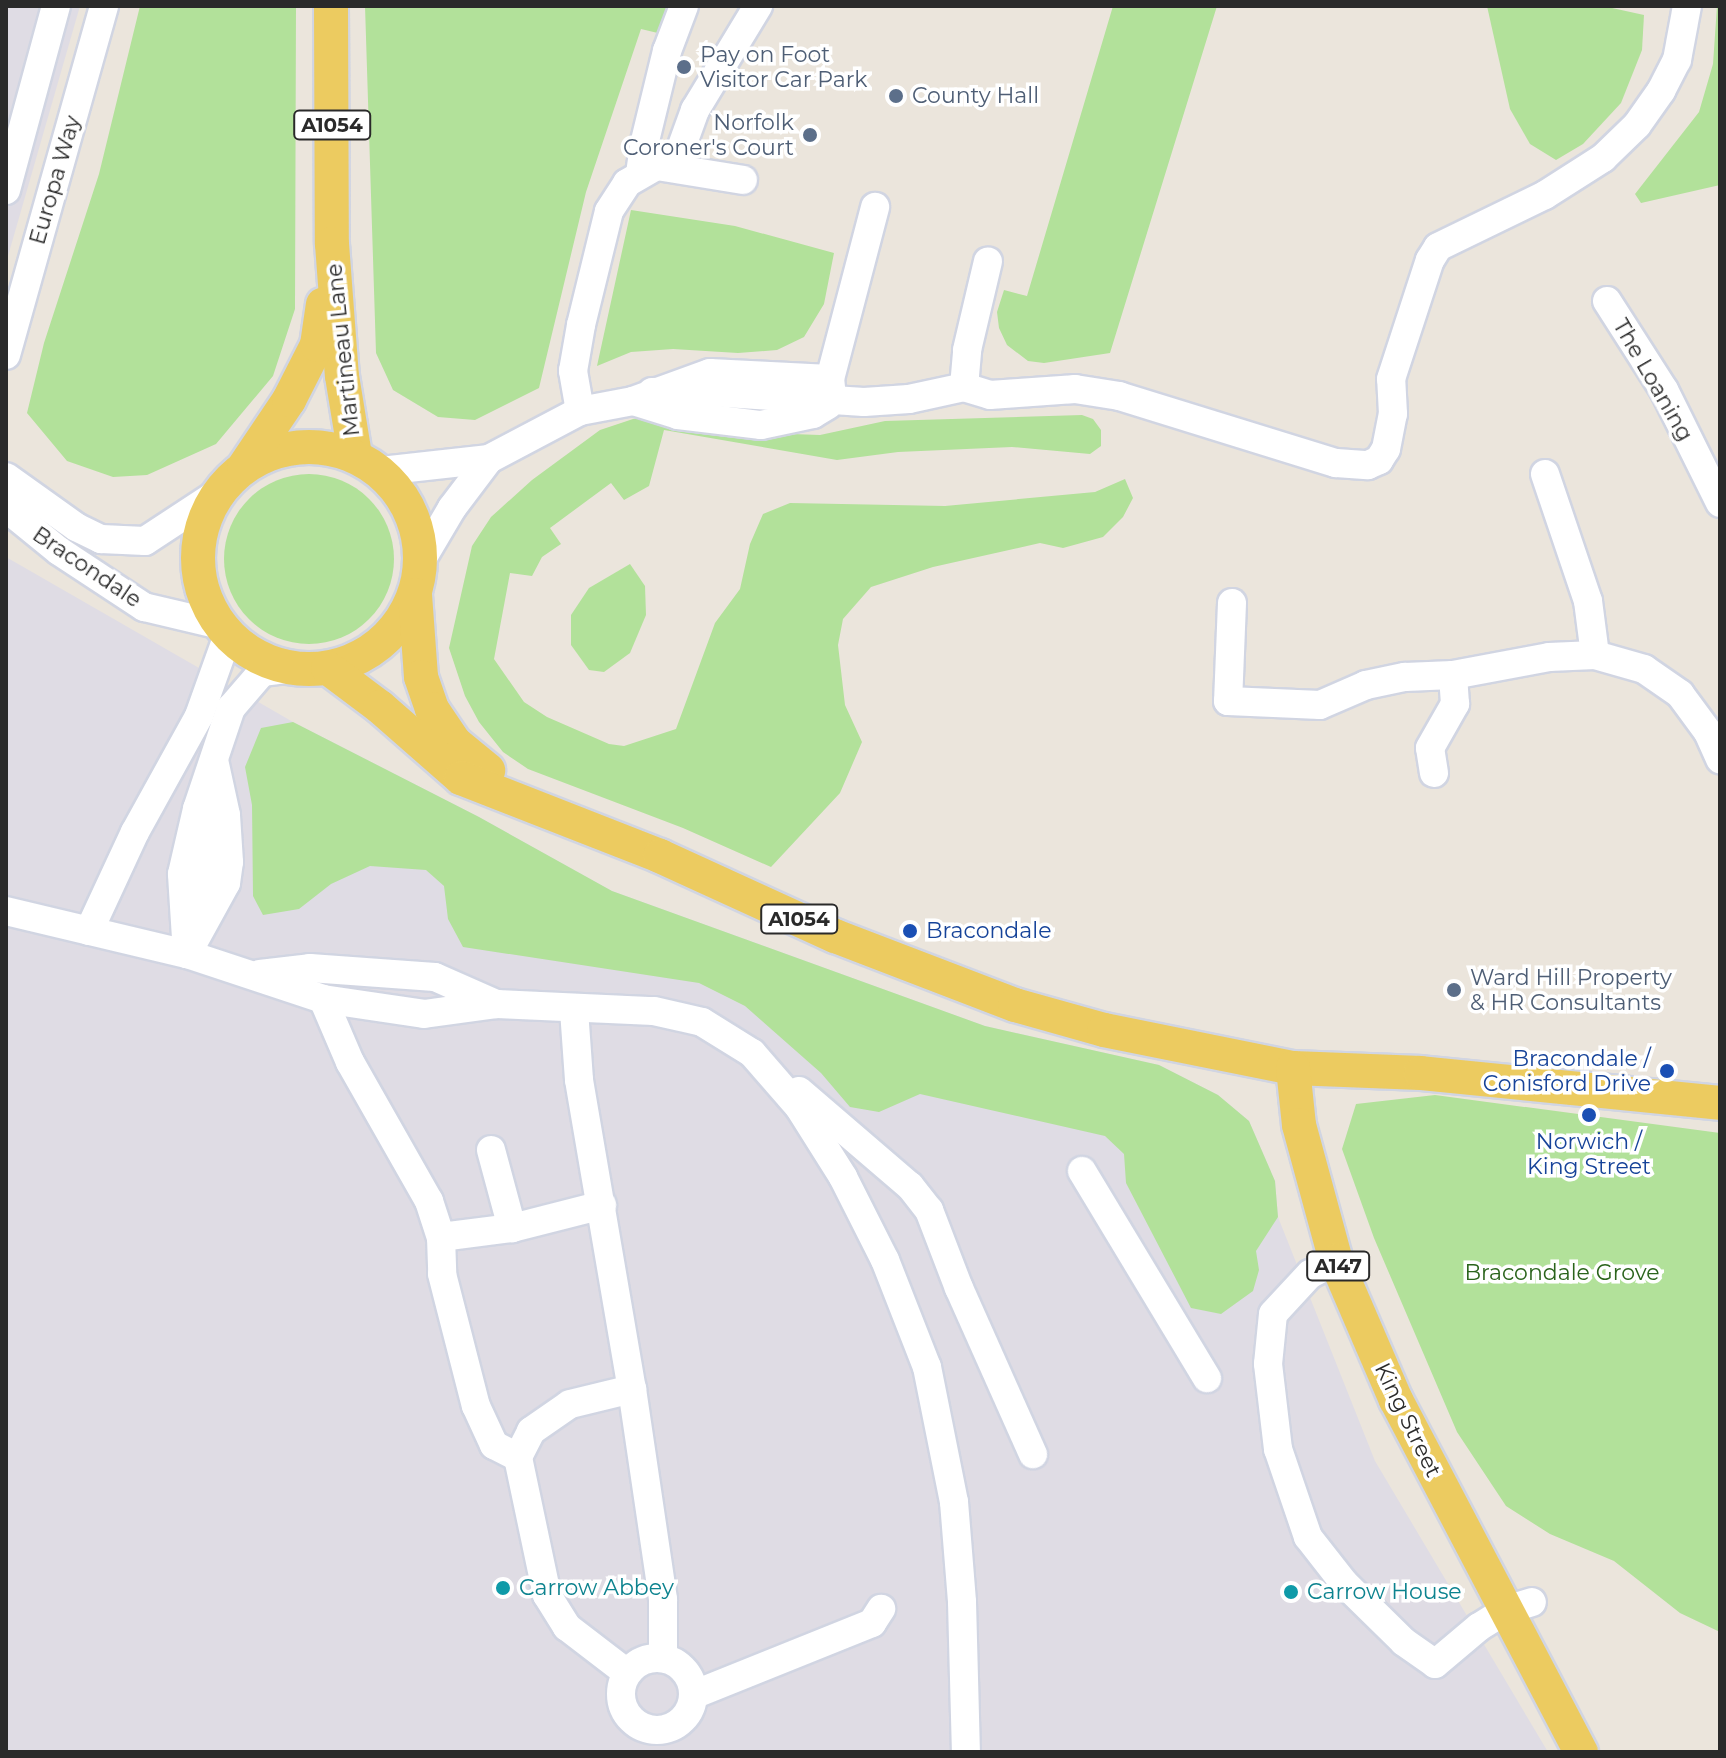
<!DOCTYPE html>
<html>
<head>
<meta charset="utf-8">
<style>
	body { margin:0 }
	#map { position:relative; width:1726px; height:1758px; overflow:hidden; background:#ebe5dc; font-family:Montserrat,sans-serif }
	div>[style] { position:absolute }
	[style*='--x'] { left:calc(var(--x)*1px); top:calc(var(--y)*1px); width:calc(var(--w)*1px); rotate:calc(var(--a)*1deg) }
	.industrial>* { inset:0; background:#dfdce4 }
	.green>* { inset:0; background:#b2e19a }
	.round { border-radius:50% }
	.roads { filter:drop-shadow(2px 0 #d1d5e2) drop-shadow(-2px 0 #d1d5e2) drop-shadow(0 2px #d1d5e2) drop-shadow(0 -2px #d1d5e2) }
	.minor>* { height:28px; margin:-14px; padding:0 14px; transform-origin:14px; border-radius:14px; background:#fff }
	.minor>.ring { margin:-14px; padding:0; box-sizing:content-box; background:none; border:28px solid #fff; border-radius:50% }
	.major>* { height:34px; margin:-17px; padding:0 17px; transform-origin:17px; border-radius:17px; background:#eccb60 }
	.major>.ring { margin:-17px; padding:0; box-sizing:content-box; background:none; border:34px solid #eccb60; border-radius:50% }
	.dots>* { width:22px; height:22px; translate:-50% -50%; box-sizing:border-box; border:4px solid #fff; border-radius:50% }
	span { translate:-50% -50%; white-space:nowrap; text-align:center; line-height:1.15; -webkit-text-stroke:7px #fff; paint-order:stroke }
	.shield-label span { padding:2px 6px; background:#fff; border:2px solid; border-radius:6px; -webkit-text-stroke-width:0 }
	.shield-label { font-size:20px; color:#2a2a2a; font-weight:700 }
	.service-label { font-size:22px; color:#4e5e75 }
	.left { translate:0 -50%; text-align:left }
	.right { translate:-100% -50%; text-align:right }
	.street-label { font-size:22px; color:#2a2a2a }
	.transit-label { font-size:22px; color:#164399 }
	.park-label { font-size:22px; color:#2b641c }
	.culture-label { font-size:22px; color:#0d838f }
	.frame { position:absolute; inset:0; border:8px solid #2a2a2a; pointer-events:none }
</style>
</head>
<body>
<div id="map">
	<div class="industrial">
		<div style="clip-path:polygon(6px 6px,80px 6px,6px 263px)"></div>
		<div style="clip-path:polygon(6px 557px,293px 722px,479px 817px,612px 891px,985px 1026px,1159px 1065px,1218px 1095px,1249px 1121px,1275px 1181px,1278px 1217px,1375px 1461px,1548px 1752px,6px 1752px)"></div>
	</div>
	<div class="green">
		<div style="clip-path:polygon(140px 6px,296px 6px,295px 309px,273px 376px,216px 444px,147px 475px,113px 477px,67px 461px,27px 413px,44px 343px,99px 174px)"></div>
		<div style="clip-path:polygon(365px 6px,670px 6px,662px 34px,641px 29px,586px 192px,539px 388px,475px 420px,438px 417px,393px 390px,376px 353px)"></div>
		<div style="clip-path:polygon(1113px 6px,1217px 6px,1110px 353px,1044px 363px,1028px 361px,1007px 345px,999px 328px,997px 312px,1004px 290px,1027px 296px)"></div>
		<div style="clip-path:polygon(1487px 6px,1603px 6px,1644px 15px,1642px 50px,1621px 103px,1583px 144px,1556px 160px,1530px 144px,1510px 109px)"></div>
		<div style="clip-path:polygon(1717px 6px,1720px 6px,1720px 185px,1641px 203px,1635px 194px,1699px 112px,1713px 64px)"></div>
		<div style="clip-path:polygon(631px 210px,735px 226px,834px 253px,824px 304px,804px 337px,777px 350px,738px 353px,673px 349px,631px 352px,597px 366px)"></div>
		<div style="clip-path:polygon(1082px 415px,1093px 419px,1101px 430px,1101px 446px,1090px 454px,1012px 447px,898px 452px,837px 460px,664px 430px,649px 486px,624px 500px,611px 483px,550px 528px,561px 544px,542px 557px,532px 576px,510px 573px,494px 659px,524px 702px,547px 717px,609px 744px,624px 746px,676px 729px,715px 623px,740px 589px,750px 544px,763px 514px,790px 503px,945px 506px,1095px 492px,1125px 479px,1133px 498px,1123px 517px,1103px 537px,1063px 548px,1040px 543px,933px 567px,871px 587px,843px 619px,838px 645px,845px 705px,862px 742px,840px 793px,771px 867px,683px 828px,528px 769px,503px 752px,479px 722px,465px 696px,449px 648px,472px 546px,491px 517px,532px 480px,600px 430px,633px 419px,659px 417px,763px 433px,820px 435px,885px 421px)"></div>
		<div class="round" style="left:224px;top:474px;width:170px;height:170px"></div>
		<div style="clip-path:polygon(630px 564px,645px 586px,646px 615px,630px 653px,604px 672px,589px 670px,571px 645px,571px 615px,589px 588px)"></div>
		<div style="clip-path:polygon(293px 722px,479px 817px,612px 891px,985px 1026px,1159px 1065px,1218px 1095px,1249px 1121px,1275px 1181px,1278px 1217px,1256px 1251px,1259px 1270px,1253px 1291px,1221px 1314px,1191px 1308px,1126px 1183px,1124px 1154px,1105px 1136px,920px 1094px,879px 1112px,850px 1107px,821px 1073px,745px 1006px,699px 983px,463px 947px,448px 919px,444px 886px,426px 870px,370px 866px,331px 884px,299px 909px,263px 915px,253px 896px,252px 805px,245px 767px,261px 728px)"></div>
		<div style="clip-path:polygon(1435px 1095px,1720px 1133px,1720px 1632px,1680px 1613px,1614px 1561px,1550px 1534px,1506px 1506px,1457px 1432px,1374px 1238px,1342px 1149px,1356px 1104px)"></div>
	</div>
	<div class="roads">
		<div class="minor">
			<div style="--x:674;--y:168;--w:62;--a:-70.1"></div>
			<div style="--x:695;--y:110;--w:122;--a:-58.8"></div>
			<div style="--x:640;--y:174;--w:29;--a:-82"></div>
			<div style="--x:644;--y:145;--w:97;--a:-76.3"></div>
			<div style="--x:667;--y:51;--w:48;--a:-69.3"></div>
			<div style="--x:6;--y:190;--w:191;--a:-74.8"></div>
			<div style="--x:1607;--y:301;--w:106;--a:57.4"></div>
			<div style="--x:1664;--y:390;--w:126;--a:63.6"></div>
			<div style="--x:6;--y:355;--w:362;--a:-74.3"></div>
			<div style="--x:964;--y:387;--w:37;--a:-85"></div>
			<div style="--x:967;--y:350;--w:91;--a:-76.7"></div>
			<div style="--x:652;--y:392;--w:43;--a:-1.3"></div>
			<div style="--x:695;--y:391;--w:169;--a:3.7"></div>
			<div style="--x:864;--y:402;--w:45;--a:-3.8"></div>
			<div style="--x:909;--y:399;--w:56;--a:-12.3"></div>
			<div style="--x:964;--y:387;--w:27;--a:17"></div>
			<div style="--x:990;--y:395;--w:85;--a:-4"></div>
			<div style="--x:1075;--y:389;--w:45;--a:9"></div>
			<div style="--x:1119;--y:396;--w:227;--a:17.2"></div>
			<div style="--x:1336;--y:463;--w:32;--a:4"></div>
			<div style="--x:1368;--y:465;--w:12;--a:-24"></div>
			<div style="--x:1379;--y:460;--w:13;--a:-58"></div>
			<div style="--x:1386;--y:449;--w:36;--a:-79"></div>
			<div style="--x:1393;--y:414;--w:35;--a:-93"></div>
			<div style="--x:1391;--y:379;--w:125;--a:-71.9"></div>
			<div style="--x:1430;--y:260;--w:15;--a:-58"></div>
			<div style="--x:1438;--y:247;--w:119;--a:-25.9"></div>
			<div style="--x:1545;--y:195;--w:69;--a:-32.5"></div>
			<div style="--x:1603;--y:158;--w:47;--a:-44.1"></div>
			<div style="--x:1637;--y:125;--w:42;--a:-54.8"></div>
			<div style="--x:1661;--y:91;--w:35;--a:-63"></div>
			<div style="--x:1677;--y:60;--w:55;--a:-79.5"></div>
			<div style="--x:832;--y:397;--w:18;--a:-96"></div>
			<div style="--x:830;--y:379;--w:178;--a:-75.3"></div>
			<div style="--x:633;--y:401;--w:47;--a:17.3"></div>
			<div style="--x:678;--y:415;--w:84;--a:6.9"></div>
			<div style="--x:761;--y:425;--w:53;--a:-11.9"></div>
			<div style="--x:813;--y:414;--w:17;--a:-31"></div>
			<div style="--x:580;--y:411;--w:41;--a:-99.9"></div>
			<div style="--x:573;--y:371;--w:47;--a:-80.1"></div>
			<div style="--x:581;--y:325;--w:117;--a:-76.2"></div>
			<div style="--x:609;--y:211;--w:33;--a:-57"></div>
			<div style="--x:627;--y:183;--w:34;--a:-30"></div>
			<div style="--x:657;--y:166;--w:87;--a:9.2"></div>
			<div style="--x:381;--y:471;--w:109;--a:-6.3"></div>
			<div style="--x:489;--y:459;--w:103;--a:-27.8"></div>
			<div style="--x:580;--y:411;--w:54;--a:-10.7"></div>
			<div style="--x:633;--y:401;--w:82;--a:-20"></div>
			<div style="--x:710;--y:373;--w:120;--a:2.9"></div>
			<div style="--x:1545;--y:474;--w:134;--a:71.3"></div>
			<div style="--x:1588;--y:601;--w:54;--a:82.6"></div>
			<div style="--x:6;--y:477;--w:86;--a:35.5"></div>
			<div style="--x:76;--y:527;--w:28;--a:26"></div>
			<div style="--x:101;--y:539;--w:44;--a:2.6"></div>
			<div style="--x:145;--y:541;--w:87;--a:-33.3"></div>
			<div style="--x:6;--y:508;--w:68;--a:39.1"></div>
			<div style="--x:59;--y:551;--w:102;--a:33.4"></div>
			<div style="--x:144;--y:607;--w:78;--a:13.3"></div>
			<div style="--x:422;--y:559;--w:59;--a:-59.5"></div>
			<div style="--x:452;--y:508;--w:61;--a:-52.9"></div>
			<div style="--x:1232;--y:603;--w:98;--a:92.3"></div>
			<div style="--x:1228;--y:701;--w:92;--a:2.5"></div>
			<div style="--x:1320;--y:705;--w:50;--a:-23.5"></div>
			<div style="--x:1366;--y:685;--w:40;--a:-12"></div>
			<div style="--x:1405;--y:677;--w:48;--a:-2.4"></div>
			<div style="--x:1453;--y:675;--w:98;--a:-10.6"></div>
			<div style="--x:1549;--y:657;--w:46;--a:-2.5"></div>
			<div style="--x:1595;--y:655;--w:51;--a:15.9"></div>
			<div style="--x:1644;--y:669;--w:44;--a:34.8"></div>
			<div style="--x:1680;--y:694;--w:47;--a:53.6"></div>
			<div style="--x:1708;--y:732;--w:30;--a:66"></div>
			<div style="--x:1434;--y:773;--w:25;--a:-99"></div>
			<div style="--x:1430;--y:748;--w:51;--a:-60.4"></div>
			<div style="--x:1455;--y:704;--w:29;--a:-94"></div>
			<div style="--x:6;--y:911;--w:186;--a:13.4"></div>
			<div style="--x:187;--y:954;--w:143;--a:18.3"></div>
			<div style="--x:323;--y:999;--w:102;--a:8.4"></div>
			<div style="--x:424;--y:1014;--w:74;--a:-7.8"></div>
			<div style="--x:497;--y:1004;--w:157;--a:2.6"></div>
			<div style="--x:654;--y:1011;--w:49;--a:12.9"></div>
			<div style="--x:702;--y:1022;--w:59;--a:31.8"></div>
			<div style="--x:752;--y:1053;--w:72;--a:49"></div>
			<div style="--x:799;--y:1107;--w:83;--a:57.8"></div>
			<div style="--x:843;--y:1177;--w:93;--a:63.2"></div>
			<div style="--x:885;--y:1260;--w:115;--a:68.6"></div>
			<div style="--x:927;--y:1367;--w:138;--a:78.7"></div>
			<div style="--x:954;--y:1502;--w:100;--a:85.4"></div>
			<div style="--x:962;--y:1602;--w:150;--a:88.5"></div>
			<div style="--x:194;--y:921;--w:66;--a:-76.8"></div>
			<div style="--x:209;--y:857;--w:37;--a:-87"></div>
			<div style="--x:89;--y:931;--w:109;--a:-65.1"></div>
			<div style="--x:135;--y:832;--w:132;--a:-61.1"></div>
			<div style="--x:199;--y:716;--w:86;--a:-70.3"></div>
			<div style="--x:187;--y:954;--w:80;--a:-93.6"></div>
			<div style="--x:182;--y:874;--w:67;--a:-77"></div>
			<div style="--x:197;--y:809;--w:107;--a:-71.4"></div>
			<div style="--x:231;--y:708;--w:48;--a:-49.3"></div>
			<div style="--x:262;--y:672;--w:32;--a:-7"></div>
			<div style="--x:187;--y:954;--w:81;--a:-61.2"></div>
			<div style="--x:226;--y:883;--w:21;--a:-82"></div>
			<div style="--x:229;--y:862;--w:47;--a:-93.7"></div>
			<div style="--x:226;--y:815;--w:56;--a:-102.3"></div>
			<div style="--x:260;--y:974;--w:50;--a:-6.8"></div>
			<div style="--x:310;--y:968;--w:125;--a:4.1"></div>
			<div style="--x:435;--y:977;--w:67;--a:23.9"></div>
			<div style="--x:323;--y:999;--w:69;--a:66.8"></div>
			<div style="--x:350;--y:1062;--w:160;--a:60.4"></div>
			<div style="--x:429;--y:1201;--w:38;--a:72"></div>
			<div style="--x:441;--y:1237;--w:72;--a:-7.2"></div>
			<div style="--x:574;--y:1010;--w:70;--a:85.9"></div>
			<div style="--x:579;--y:1080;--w:314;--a:80.3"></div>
			<div style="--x:632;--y:1389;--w:213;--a:81.6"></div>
			<div style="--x:663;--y:1600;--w:58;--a:90"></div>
			<div style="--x:799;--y:1091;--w:146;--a:40.6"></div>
			<div style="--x:910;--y:1186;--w:31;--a:52"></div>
			<div style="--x:929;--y:1210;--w:84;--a:69"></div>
			<div style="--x:959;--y:1288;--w:182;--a:66"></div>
			<div style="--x:491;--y:1150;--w:81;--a:74.9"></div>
			<div style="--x:512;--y:1228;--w:93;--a:-14.3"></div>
			<div style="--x:1082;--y:1171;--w:242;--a:58.9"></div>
			<div style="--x:441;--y:1237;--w:37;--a:88"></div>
			<div style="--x:442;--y:1274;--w:136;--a:75.6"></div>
			<div style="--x:476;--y:1406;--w:43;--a:65.2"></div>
			<div style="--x:494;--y:1445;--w:27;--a:27"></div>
			<div style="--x:1336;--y:1261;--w:29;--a:153"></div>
			<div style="--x:1310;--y:1274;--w:54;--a:132.8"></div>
			<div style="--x:1273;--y:1314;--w:50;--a:95.7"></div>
			<div style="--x:1268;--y:1364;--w:86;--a:83.3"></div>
			<div style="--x:1278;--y:1449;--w:93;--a:71.2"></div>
			<div style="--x:1308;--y:1537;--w:58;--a:52"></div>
			<div style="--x:1344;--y:1583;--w:84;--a:44.5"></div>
			<div style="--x:1404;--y:1642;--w:38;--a:35"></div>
			<div style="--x:1435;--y:1664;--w:57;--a:-40.1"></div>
			<div style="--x:1479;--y:1627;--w:32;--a:-32"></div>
			<div style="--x:1506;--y:1610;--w:27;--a:-17"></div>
			<div class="ring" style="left:621px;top:1658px;width:44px;height:44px"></div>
			<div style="--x:627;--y:1673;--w:76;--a:-142.5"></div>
			<div style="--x:567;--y:1627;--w:38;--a:-122"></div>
			<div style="--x:547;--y:1595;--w:141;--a:-101.9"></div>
			<div style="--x:518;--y:1457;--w:29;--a:-63"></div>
			<div style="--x:531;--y:1431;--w:47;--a:-34.7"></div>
			<div style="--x:570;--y:1404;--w:64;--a:-13.6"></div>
			<div style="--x:693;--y:1695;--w:193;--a:-21.9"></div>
			<div style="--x:872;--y:1623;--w:17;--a:-57"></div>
		</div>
		<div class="major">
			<div style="--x:331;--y:6;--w:238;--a:89.8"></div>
			<div style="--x:332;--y:244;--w:132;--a:85.7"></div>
			<div style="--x:342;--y:376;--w:80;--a:80.7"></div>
			<div class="ring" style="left:198px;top:447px;width:188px;height:188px"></div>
			<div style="--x:244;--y:467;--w:81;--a:-56.1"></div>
			<div style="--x:289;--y:400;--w:62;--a:-63"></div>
			<div style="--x:317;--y:345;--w:41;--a:-81.7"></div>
			<div style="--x:415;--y:595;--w:82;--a:85.8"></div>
			<div style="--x:421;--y:677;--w:34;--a:71"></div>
			<div style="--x:432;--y:709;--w:41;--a:55.9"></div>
			<div style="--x:455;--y:743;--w:43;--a:39.3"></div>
			<div style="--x:328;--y:668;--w:65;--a:36.9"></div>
			<div style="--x:380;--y:707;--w:108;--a:41.2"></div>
			<div style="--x:461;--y:778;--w:214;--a:21.4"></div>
			<div style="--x:660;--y:856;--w:192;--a:24.6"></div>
			<div style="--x:835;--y:936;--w:193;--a:21"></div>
			<div style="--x:1015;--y:1005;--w:92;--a:15.7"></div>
			<div style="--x:1104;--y:1030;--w:193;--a:11.4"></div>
			<div style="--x:1293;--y:1068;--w:128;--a:2.2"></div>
			<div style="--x:1421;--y:1073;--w:301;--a:5.7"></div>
			<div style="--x:1293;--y:1068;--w:57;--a:84"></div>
			<div style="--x:1299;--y:1125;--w:141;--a:74.8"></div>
			<div style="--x:1336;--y:1261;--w:151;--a:66.7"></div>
			<div style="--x:1396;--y:1400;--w:398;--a:62.3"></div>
		</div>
	</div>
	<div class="dots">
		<div style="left:684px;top:67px;background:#5c6f8a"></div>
		<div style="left:896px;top:96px;background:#5c6f8a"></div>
		<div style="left:810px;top:135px;background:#5c6f8a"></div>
		<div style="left:910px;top:931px;background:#1a4fb4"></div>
		<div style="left:1454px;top:990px;background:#5c6f8a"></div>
		<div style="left:1667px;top:1071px;background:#1a4fb4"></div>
		<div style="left:1589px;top:1115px;background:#1a4fb4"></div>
		<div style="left:503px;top:1588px;background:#0f9aa8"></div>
		<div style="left:1291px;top:1592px;background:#0f9aa8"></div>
	</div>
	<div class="shield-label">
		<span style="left:332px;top:125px">A1054</span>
		<span style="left:799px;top:919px">A1054</span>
		<span style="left:1338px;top:1266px">A147</span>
	</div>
	<div class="service-label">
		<span class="left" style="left:700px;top:67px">Pay on Foot<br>Visitor Car Park</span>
		<span class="left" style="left:912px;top:96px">County Hall</span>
		<span class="right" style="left:794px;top:135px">Norfolk<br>Coroner's Court</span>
		<span class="left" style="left:1470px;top:990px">Ward Hill Property<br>&amp; HR Consultants</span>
	</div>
	<div class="street-label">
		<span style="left:55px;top:180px;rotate:-74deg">Europa Way</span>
		<span style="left:343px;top:350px;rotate:-96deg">Martineau Lane</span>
		<span style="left:1653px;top:380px;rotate:60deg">The Loaning</span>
		<span style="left:87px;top:567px;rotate:34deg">Bracondale</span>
		<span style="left:1408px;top:1420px;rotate:64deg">King Street</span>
	</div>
	<div class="transit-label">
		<span class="left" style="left:926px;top:931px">Bracondale</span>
		<span class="right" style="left:1651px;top:1071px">Bracondale /<br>Conisford Drive</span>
		<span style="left:1589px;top:1154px">Norwich /<br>King Street</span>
	</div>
	<div class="park-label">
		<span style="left:1562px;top:1273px">Bracondale Grove</span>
	</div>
	<div class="culture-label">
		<span class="left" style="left:519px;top:1588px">Carrow Abbey</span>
		<span class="left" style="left:1307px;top:1592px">Carrow House</span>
	</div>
	<div class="frame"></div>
</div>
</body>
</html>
